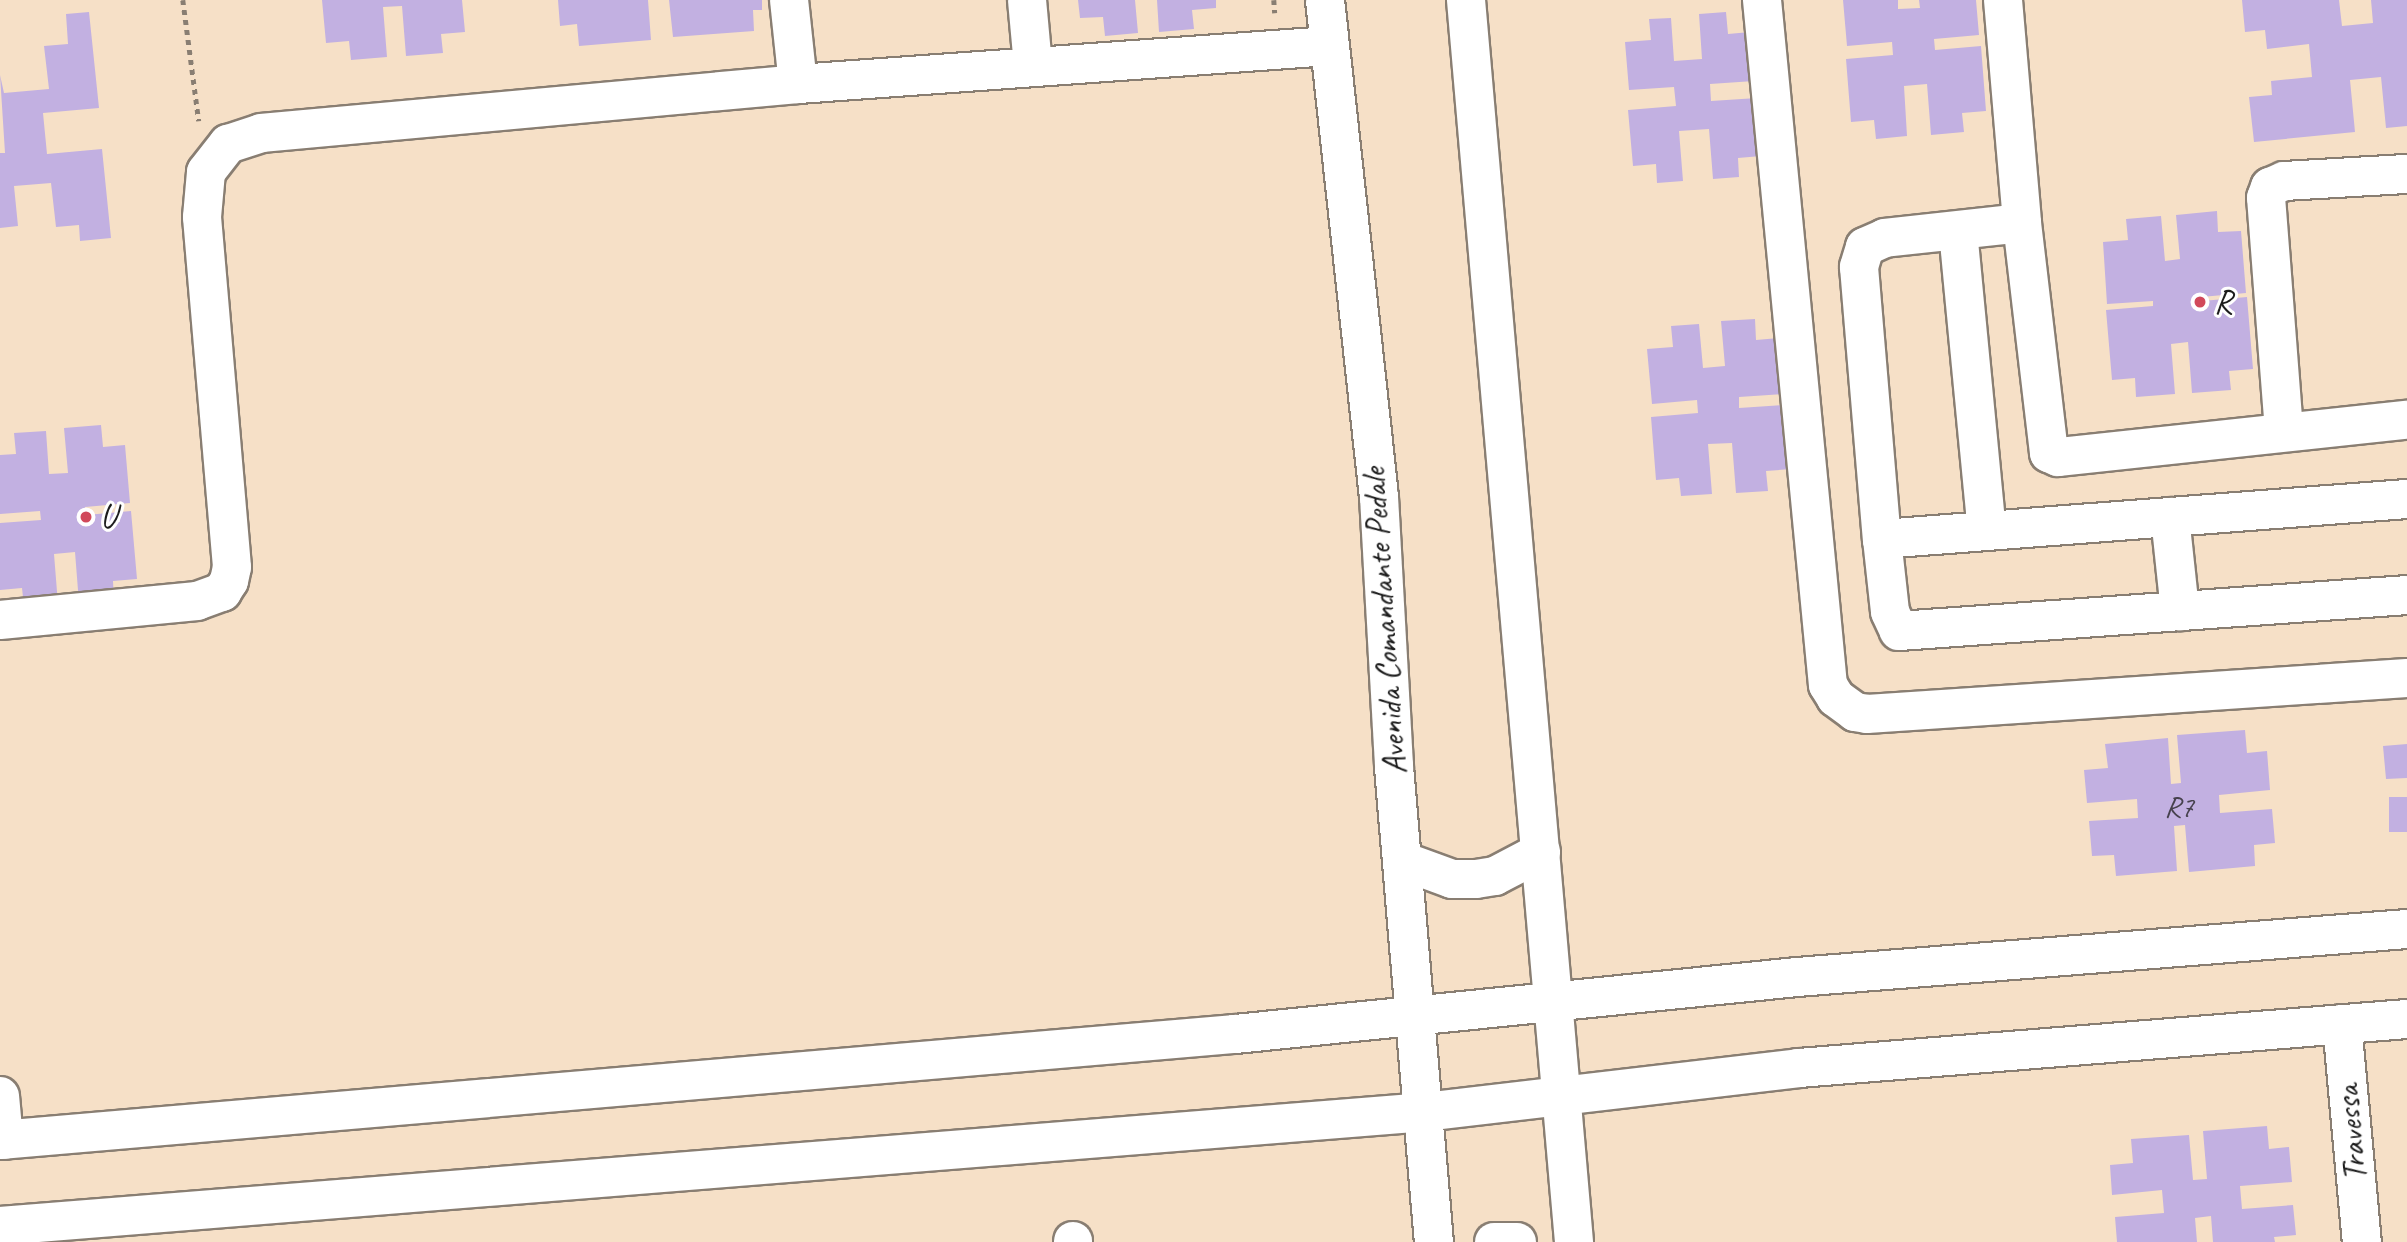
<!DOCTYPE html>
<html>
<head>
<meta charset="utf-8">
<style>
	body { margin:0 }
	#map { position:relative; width:2407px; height:1242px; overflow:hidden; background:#f6e0c7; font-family:Caveat,sans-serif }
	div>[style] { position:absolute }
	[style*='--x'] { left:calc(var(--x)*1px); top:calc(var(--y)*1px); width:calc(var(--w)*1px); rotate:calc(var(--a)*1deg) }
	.building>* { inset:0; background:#c2b0e1; transform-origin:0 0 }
	.path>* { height:4.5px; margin-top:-2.25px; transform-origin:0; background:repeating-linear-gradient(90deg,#897e72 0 5px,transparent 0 10px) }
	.roads { filter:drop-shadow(2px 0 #897e72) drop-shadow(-2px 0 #897e72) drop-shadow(0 2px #897e72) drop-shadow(0 -2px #897e72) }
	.minor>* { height:38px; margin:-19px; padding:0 19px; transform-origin:19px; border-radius:19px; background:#fff }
	.dots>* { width:19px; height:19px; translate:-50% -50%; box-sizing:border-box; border:4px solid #fff; border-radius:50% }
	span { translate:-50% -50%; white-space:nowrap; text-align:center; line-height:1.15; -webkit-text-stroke:6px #fff; paint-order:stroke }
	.number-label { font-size:30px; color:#46414d }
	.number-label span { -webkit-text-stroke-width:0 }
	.poi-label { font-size:33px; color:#1c1c1c }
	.left { translate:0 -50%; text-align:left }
	.street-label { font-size:33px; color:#1c1c1c }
</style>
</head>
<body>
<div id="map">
	<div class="building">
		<div style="clip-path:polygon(322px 0,462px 0,465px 32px,441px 34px,443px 53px,406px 56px,402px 6px,383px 7px,387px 57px,351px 60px,349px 41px,326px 43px)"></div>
		<div style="clip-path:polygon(558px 0,648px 0,651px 40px,579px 46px,577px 24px,560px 26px)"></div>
		<div style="clip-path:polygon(669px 0,762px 0,762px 10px,753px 10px,754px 31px,673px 37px)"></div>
		<div style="clip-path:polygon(1078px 0,1135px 0,1138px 33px,1105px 36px,1103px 17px,1080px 18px)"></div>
		<div style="clip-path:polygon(1157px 0,1216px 0,1216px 8px,1192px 10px,1194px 29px,1159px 32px)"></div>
		<div style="clip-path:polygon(1843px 0,1898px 0,1898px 9px,1920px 8px,1919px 0,1976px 0,1979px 35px,1934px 39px,1935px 50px,1981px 46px,1986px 111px,1962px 113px,1964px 132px,1931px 135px,1927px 84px,1904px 86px,1907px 136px,1876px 139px,1874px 120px,1851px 122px,1846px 59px,1893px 55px,1892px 42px,1847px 46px)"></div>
		<div style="clip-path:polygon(2242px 0,2339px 0,2342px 26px,2373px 23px,2371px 0,2407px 0,2407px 126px,2386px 128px,2381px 77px,2350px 80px,2355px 132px,2254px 142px,2249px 97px,2272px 95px,2271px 81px,2312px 77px,2309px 44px,2267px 49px,2265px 30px,2245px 32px)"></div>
		<div style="clip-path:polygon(89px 12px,99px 108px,43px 113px,47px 154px,102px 149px,111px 238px,80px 241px,79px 225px,56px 227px,51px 183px,14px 186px,18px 226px,0 228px,0 153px,5px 153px,0 75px,4px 93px,49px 89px,44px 46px,68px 44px,66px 14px)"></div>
		<div style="clip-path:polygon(1726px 12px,1728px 34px,1750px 32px,1754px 81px,1710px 84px,1711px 101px,1757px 98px,1761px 156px,1738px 158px,1739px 177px,1713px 179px,1709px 129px,1679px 131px,1683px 181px,1657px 183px,1656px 164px,1633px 166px,1628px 110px,1676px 106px,1674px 87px,1629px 90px,1625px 42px,1651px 40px,1649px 19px,1671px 18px,1674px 61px,1702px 59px,1699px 14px)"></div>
		<div style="clip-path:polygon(2217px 211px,2218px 232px,2241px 231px,2246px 293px,2201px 297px,2202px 301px,2247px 297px,2253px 369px,2229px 371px,2231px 390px,2192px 393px,2188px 342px,2171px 344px,2175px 394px,2136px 397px,2135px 378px,2112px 380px,2106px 310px,2153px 306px,2153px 301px,2107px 304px,2103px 242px,2128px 240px,2126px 219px,2161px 216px,2165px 261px,2180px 259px,2176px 215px)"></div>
		<div style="clip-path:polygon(1755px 319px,1756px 340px,1779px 338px,1783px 394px,1739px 397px,1739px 408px,1785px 405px,1791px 469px,1766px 471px,1768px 491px,1736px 493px,1732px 443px,1708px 444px,1712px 494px,1681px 496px,1679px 478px,1656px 480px,1651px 417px,1698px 413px,1697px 400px,1652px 404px,1647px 349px,1673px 347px,1671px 326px,1699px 324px,1703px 368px,1725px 366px,1721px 321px)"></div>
		<div style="clip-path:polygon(101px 425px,103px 447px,125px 445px,130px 503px,85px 507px,86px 515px,131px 511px,137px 579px,113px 581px,114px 601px,79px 603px,75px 552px,54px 554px,58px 604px,24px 607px,22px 588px,0 590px,0 523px,41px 520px,40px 511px,0 514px,0 455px,16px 454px,14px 433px,46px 431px,49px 474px,68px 473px,64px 428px)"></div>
		<div style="clip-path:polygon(2245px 730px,2247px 753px,2267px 751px,2270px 790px,2219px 795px,2220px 813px,2272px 809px,2275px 843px,2254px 845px,2255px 866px,2189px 872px,2185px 825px,2174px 826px,2177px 871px,2116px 876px,2114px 855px,2092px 856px,2089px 821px,2138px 818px,2137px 799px,2087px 803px,2084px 770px,2108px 768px,2105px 744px,2168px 738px,2171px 784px,2181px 783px,2177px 735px)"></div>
		<div style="clip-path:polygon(2407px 744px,2407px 778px,2386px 779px,2383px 746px)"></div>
		<div style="left:2407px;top:797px;width:35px;height:18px;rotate:90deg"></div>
		<div style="clip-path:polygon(2267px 1126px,2269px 1149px,2289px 1147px,2292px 1182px,2240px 1186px,2242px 1209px,2293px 1205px,2296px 1235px,2274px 1237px,2275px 1242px,2213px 1242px,2211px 1216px,2195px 1218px,2197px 1242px,2117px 1242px,2115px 1217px,2164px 1213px,2162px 1190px,2112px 1195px,2110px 1165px,2133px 1163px,2131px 1139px,2189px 1135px,2193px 1180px,2207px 1179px,2203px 1131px)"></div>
	</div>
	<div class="path">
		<div style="--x:183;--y:0;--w:122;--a:82.5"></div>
		<div style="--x:1274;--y:0;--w:13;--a:86"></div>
	</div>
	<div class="roads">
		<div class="minor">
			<div style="--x:1027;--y:0;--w:66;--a:84.8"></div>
			<div style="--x:1325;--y:0;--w:500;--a:83.8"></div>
			<div style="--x:1379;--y:497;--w:270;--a:86.8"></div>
			<div style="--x:1394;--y:767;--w:477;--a:85.2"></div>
			<div style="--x:1466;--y:0;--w:1247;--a:85.03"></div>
			<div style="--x:1762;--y:0;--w:688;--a:84.5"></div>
			<div style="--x:1828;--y:685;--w:15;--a:58"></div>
			<div style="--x:1836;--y:698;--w:24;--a:36"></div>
			<div style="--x:1855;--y:712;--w:12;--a:9"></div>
			<div style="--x:1867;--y:714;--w:541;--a:-3.81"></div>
			<div style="--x:2003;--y:0;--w:224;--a:85.1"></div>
			<div style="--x:2022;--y:223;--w:232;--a:83.3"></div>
			<div style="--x:2049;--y:453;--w:10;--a:24"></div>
			<div style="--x:2058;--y:457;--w:351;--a:-6.1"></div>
			<div style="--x:798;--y:84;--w:532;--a:-4.09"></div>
			<div style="--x:2022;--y:223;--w:138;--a:173.8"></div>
			<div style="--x:1885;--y:238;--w:22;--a:156"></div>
			<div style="--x:1865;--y:247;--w:21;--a:107"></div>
			<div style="--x:1859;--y:267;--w:273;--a:85.2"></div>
			<div style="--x:1882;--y:539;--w:73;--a:83.7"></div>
			<div style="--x:1890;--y:612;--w:21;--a:65"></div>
			<div style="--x:1899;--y:631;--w:509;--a:-4.05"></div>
			<div style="--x:1958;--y:231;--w:301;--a:84.5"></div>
			<div style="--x:2284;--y:431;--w:234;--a:-94.4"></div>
			<div style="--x:2266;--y:198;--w:12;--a:-70"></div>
			<div style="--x:2270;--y:187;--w:15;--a:-23"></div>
			<div style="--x:2284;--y:181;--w:123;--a:-3.3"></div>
			<div style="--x:2170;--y:517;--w:95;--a:83.9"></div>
			<div style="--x:1882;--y:539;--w:527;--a:-4.36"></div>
			<div style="--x:0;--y:620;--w:198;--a:-5.5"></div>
			<div style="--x:197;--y:601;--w:27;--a:-20"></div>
			<div style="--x:222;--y:592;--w:13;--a:-58"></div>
			<div style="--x:229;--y:581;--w:14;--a:-78"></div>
			<div style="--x:232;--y:567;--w:351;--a:-94.9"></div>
			<div style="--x:202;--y:217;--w:45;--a:-84.9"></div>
			<div style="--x:206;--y:172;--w:36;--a:-52"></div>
			<div style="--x:228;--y:144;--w:35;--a:-18"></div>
			<div style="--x:261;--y:133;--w:539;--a:-5.21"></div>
			<div style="--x:798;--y:84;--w:84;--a:-96.1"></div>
			<div style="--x:1403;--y:861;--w:52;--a:20.2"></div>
			<div style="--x:1452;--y:879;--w:24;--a:0"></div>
			<div style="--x:1476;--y:879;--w:19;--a:-9"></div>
			<div style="--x:1495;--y:876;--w:52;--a:-27.6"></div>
			<div style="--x:2342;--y:1024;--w:219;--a:84.8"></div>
			<div style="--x:0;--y:1096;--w:44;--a:84.8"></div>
			<div style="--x:0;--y:1140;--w:1240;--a:-4.91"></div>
			<div style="--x:1235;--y:1034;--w:565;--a:-5.79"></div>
			<div style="--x:1797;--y:977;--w:612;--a:-4.5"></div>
			<div style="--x:0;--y:1226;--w:1430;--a:-4.57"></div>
			<div style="--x:1425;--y:1112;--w:377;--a:-6.7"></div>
			<div style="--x:1799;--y:1068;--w:610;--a:-4.61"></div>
			<div style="--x:1073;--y:1241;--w:1;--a:90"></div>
			<div style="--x:1494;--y:1242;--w:23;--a:0"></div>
		</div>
	</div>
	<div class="dots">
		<div style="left:2200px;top:302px;background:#d1495b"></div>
		<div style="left:86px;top:517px;background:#d1495b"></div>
	</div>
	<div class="number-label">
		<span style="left:2179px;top:806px">R7</span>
	</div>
	<div class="poi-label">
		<span class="left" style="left:2214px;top:302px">R</span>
		<span class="left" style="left:100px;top:517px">U</span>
	</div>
	<div class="street-label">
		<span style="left:1385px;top:621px;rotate:-94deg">Avenida Comandante Pedale</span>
		<span style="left:2352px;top:1133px;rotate:-95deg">Travessa</span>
	</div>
</div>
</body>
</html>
